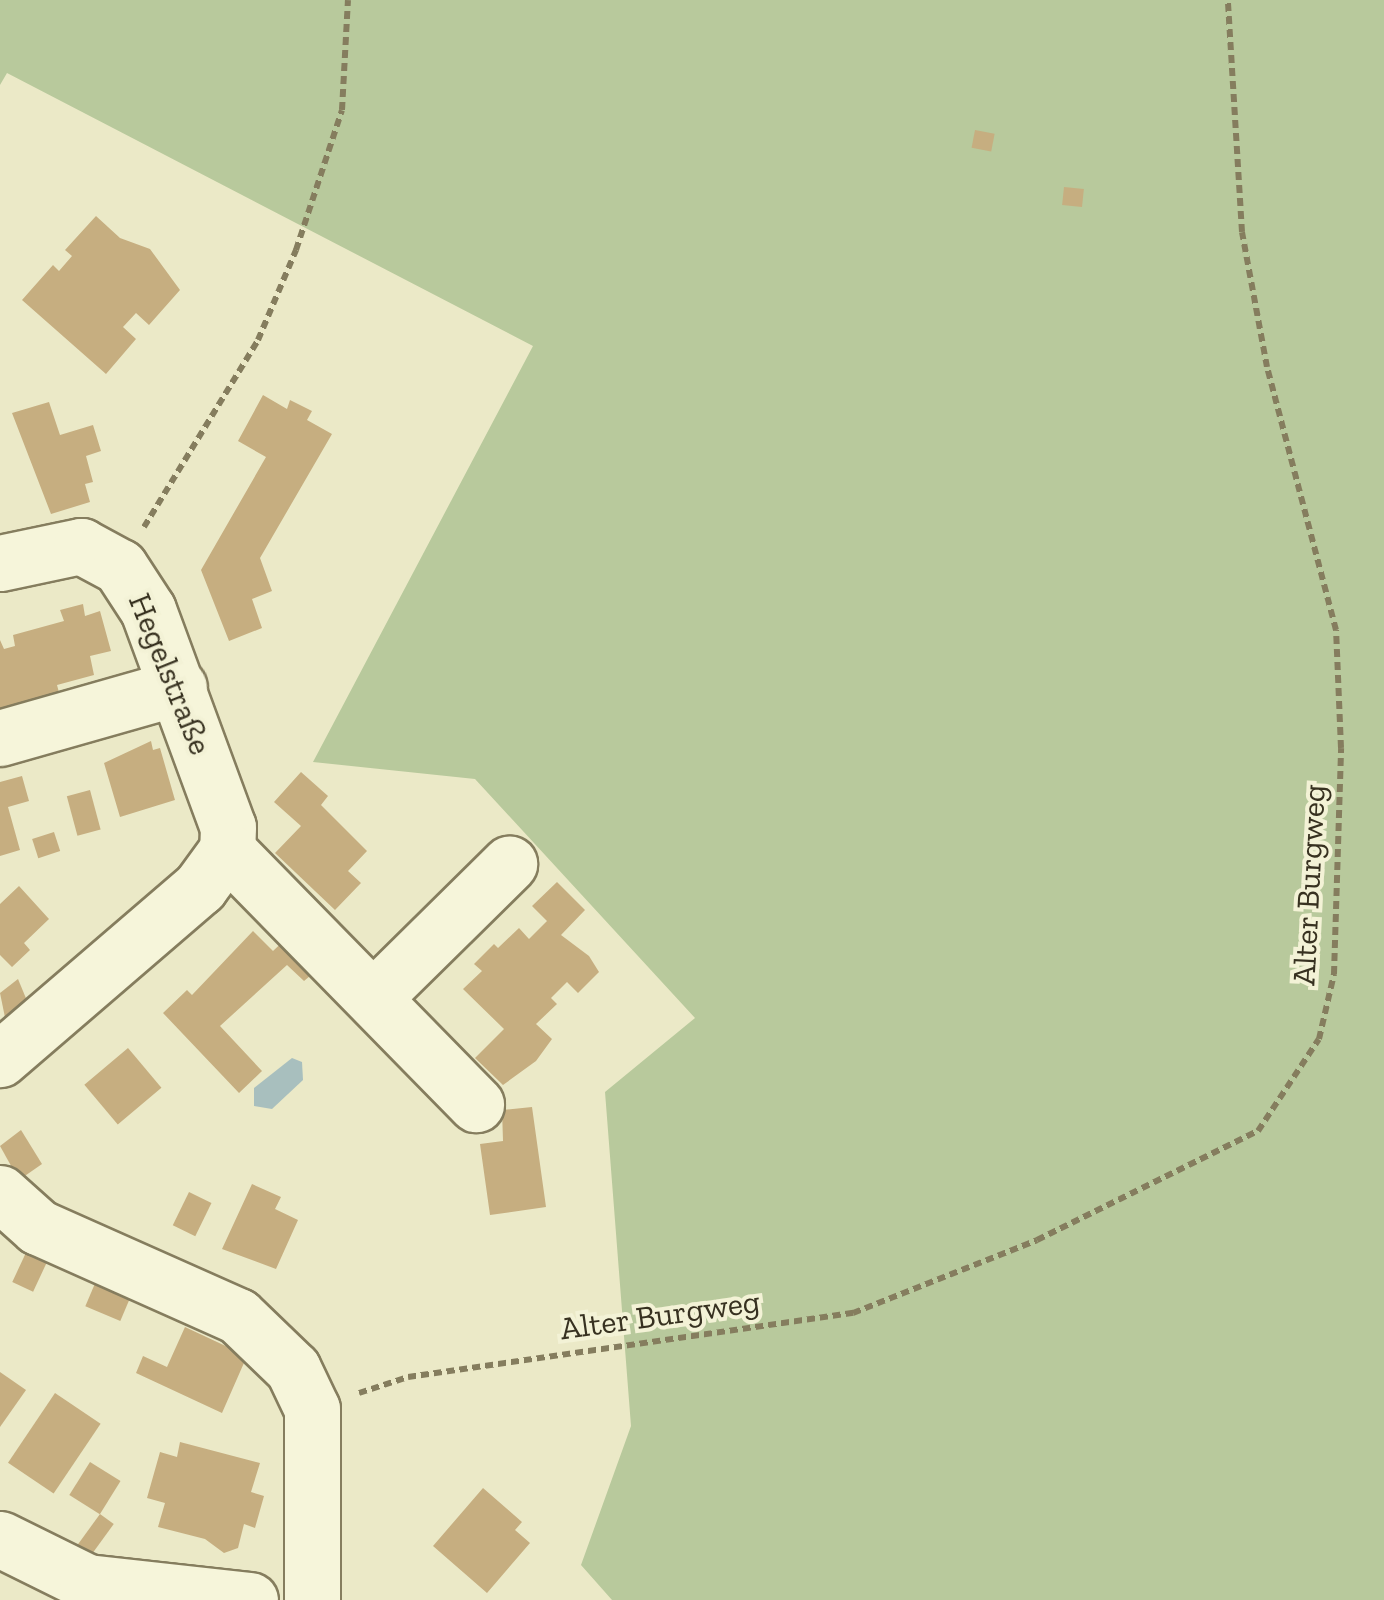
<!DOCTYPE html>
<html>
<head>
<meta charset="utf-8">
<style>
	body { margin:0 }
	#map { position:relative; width:1384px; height:1600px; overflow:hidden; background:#ebe9c7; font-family:"Zilla Slab",serif }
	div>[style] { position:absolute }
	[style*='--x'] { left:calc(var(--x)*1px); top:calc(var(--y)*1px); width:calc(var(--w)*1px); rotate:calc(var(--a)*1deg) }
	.green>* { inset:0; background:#b8c99c }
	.water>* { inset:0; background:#a8bfbe }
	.building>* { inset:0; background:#c6ae80; transform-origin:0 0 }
	.path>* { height:6px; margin-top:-3px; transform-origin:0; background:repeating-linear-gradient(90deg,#857d5e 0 8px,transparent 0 13px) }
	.roads { filter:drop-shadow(2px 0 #857d5e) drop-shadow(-2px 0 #857d5e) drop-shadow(0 2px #857d5e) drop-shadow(0 -2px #857d5e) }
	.minor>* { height:55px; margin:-27.5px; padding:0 27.5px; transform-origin:27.5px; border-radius:27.5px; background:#f6f5da }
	span { translate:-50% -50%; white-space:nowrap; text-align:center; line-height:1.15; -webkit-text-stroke:8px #f3f2d6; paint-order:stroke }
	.street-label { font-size:32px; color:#373120 }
</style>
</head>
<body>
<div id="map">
	<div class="green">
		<div style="clip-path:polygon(0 0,1384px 0,1384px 1600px,612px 1600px,581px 1565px,631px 1426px,605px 1092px,695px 1018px,475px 779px,313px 762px,533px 346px,7px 73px,0 85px)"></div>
	</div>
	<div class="water">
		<div style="clip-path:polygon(292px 1058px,302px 1062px,303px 1080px,272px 1109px,254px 1106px,254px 1088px)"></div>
	</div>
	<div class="building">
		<div style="left:975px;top:130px;width:20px;height:18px;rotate:11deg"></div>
		<div style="left:1064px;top:187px;width:20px;height:18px;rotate:6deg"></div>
		<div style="clip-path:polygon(96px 216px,120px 238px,150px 249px,180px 290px,149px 325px,136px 313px,123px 327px,136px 339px,106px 374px,22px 300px,53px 265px,59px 271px,72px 256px,65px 250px)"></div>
		<div style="clip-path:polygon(263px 395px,287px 409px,290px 400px,312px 411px,307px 420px,332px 434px,260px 558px,272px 591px,252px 599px,262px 628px,229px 641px,201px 570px,266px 457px,238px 441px)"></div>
		<div style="clip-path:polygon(49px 402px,60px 435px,93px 425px,101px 451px,86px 456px,93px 482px,85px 484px,90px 502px,51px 514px,12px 413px)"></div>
		<div style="clip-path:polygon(83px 604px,85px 616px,100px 611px,111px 651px,90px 656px,94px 675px,57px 685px,61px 700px,0 717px,0 640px,4px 649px,15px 646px,13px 635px,64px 621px,60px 610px)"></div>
		<div style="clip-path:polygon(151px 741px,153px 750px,160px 748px,175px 800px,120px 817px,104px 763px)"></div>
		<div style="clip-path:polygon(301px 772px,328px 796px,321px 805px,367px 851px,348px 871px,361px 883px,335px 910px,275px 853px,301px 826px,274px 802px)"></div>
		<div style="clip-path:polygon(22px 776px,29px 801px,8px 807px,20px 850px,0 856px,0 782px)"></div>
		<div style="left:90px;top:790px;width:41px;height:24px;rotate:75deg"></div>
		<div style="left:54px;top:832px;width:20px;height:23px;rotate:72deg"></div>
		<div style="clip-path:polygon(557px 882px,585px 910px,561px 935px,589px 956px,599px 972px,578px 993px,567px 982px,551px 998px,557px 1004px,536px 1024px,552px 1039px,536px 1061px,503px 1085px,475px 1058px,504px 1029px,463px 989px,482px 971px,474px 964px,494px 944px,498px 948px,519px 928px,529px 939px,547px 921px,532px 906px)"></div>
		<div style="clip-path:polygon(19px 886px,49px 919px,24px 943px,30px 950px,12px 967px,0 955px,0 904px)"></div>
		<div style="clip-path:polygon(253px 931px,273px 951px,290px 935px,322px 966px,304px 981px,287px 965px,220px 1026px,262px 1071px,239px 1093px,163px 1013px,187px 990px,192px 995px)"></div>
		<div style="clip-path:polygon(18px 979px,30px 1008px,8px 1032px,0 993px)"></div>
		<div style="left:128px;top:1048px;width:52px;height:57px;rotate:50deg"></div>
		<div style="clip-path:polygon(532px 1107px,546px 1207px,490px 1215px,480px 1144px,503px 1141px,502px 1110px)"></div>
		<div style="clip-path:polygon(21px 1130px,42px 1164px,19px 1180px,0 1146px)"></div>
		<div style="clip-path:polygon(252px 1184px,281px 1197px,275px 1209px,298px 1220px,276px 1269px,222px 1249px)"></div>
		<div style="left:189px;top:1192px;width:25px;height:37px;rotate:26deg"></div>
		<div style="left:30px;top:1244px;width:23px;height:42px;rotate:25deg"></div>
		<div style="left:99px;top:1274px;width:38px;height:35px;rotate:23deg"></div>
		<div style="clip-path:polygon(185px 1327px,247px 1356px,222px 1413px,136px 1373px,143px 1356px,167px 1367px)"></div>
		<div style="clip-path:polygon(0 1372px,26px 1390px,0 1427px)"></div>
		<div style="left:55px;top:1393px;width:55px;height:84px;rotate:34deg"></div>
		<div style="clip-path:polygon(180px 1442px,260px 1463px,251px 1492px,264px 1496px,255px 1528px,244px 1524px,238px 1548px,224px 1553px,205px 1539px,158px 1527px,165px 1503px,147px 1498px,160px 1452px,177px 1457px)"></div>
		<div style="left:90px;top:1462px;width:36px;height:39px;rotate:32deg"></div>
		<div style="clip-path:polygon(483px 1488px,522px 1522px,515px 1530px,530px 1543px,487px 1593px,433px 1546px)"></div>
		<div style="left:100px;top:1514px;width:17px;height:38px;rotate:36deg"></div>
	</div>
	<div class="path">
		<div style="--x:144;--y:527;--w:219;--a:-58.6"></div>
		<div style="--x:258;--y:340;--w:98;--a:-67.1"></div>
		<div style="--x:296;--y:250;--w:147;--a:-71.8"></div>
		<div style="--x:342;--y:110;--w:110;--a:-86.9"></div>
		<div style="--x:359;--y:1393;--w:52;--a:-18.1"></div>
		<div style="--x:408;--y:1377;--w:450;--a:-8.2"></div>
		<div style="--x:853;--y:1313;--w:198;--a:-21.6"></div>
		<div style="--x:1037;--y:1240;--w:246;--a:-26.3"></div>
		<div style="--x:1258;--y:1131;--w:110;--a:-56.5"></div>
		<div style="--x:1319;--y:1039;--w:67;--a:-77"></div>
		<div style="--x:1334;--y:974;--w:226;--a:-88.2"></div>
		<div style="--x:1341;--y:748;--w:118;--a:-92.4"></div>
		<div style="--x:1336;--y:630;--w:272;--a:-104.7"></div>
		<div style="--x:1267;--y:367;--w:137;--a:-100.5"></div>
		<div style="--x:1242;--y:232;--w:232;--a:-93.5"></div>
	</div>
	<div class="roads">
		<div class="minor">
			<div style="--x:0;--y:563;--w:83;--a:-11.9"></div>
			<div style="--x:81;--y:546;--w:44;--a:28.3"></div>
			<div style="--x:120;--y:567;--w:51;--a:56.9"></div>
			<div style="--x:148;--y:610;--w:231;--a:69.8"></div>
			<div style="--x:228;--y:827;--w:23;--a:92"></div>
			<div style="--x:227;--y:850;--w:46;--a:126.1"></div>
			<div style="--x:200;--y:887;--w:264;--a:139.3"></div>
			<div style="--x:0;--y:738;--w:186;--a:-15.9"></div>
			<div style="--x:227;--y:850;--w:356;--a:45.6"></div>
			<div style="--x:374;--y:997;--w:190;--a:-44.6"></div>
			<div style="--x:0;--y:1193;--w:51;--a:41.8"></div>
			<div style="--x:38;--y:1227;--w:219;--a:24"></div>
			<div style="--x:238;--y:1316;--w:76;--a:43.9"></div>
			<div style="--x:293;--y:1369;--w:44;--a:64.6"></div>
			<div style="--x:312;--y:1409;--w:191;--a:90"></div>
			<div style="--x:0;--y:1539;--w:97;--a:26.3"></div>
			<div style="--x:87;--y:1582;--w:164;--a:6.3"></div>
		</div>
	</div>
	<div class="street-label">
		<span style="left:170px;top:674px;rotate:68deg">Hegelstraße</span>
		<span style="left:1309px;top:885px;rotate:-87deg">Alter Burgweg</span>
		<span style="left:660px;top:1315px;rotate:-8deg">Alter Burgweg</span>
	</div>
</div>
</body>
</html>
